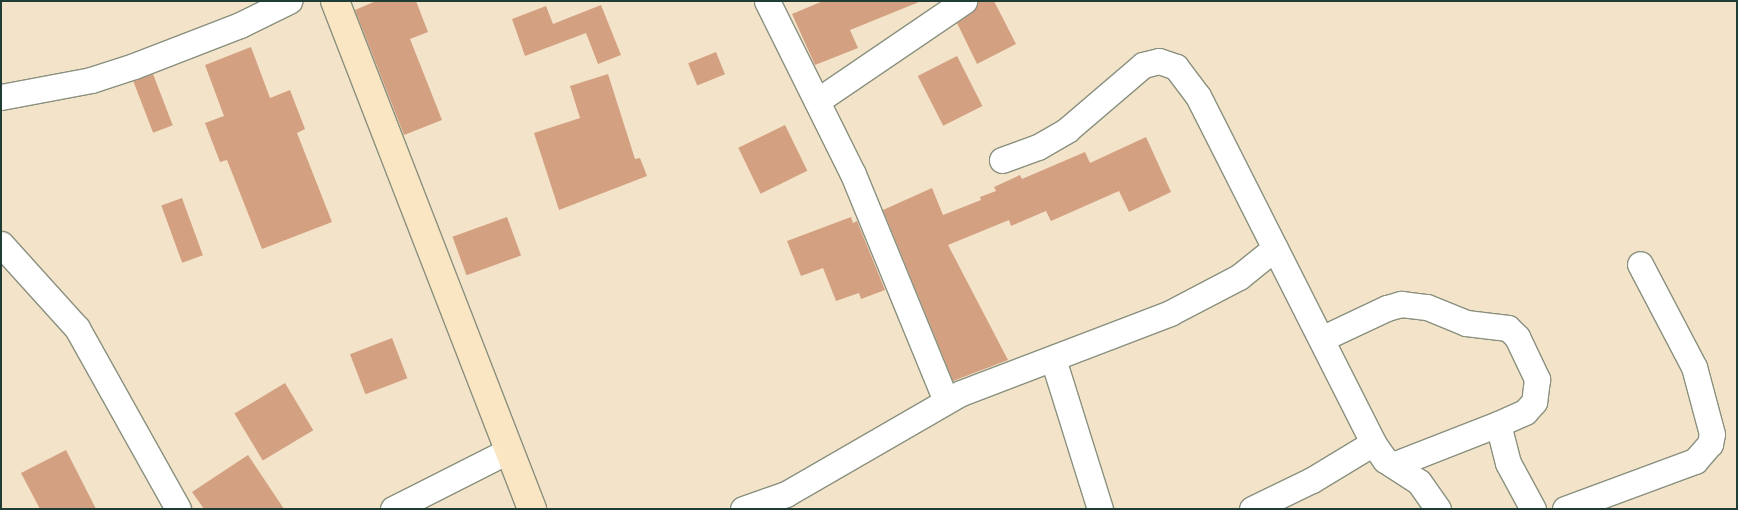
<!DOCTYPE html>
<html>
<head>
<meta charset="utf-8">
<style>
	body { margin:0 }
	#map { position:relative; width:1738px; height:510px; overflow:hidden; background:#f3e3c9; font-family:"Playpen Sans",sans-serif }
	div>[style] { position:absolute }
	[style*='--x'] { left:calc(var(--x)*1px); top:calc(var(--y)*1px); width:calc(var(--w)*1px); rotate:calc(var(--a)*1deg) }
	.building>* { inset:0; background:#d4a082; transform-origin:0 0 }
	.roads { filter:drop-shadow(1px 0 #89907e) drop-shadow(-1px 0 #89907e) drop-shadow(0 1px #89907e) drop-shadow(0 -1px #89907e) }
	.street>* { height:25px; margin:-12.5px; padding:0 12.5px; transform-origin:12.5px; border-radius:12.5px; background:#fff }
	.secondary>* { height:28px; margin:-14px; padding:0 14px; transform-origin:14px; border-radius:14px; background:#fbe6c4 }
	span { translate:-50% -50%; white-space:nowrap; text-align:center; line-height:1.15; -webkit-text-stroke:4.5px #fff; paint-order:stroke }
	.frame { position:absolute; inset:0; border:2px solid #1f3d34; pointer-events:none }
</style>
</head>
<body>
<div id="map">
	<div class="building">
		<div style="clip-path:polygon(376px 1px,416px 1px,428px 32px,410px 39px,442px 120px,404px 135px,355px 10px)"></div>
		<div style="clip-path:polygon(823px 1px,919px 1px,919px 2px,850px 30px,858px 48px,815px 65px,792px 14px)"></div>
		<div style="clip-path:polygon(978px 1px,994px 1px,1016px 44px,977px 64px,957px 23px,972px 13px)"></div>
		<div style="clip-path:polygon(601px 5px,621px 55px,598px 64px,586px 33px,525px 56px,512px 19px,546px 6px,553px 24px)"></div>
		<div style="clip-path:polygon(251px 47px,270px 98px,290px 90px,305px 129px,297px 133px,332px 222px,262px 249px,227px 160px,220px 162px,205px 123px,224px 116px,205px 65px)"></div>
		<div style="left:716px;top:52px;width:24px;height:30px;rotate:68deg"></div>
		<div style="left:957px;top:56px;width:56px;height:44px;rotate:63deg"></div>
		<div style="left:153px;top:74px;width:55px;height:21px;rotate:69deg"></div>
		<div style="clip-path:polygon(608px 74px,635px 159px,640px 158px,647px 176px,559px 210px,534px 133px,580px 118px,570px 86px)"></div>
		<div style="left:785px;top:125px;width:51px;height:52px;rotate:64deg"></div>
		<div style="clip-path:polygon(1146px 137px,1171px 192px,1129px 212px,1119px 191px,1051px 221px,1046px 211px,1011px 226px,1009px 220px,948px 245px,1008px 360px,953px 381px,883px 210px,932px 188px,943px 215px,981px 200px,980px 197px,996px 191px,994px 187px,1020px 175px,1022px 179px,1085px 152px,1090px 163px)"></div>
		<div style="left:182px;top:198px;width:61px;height:22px;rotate:70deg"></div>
		<div style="left:507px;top:217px;width:41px;height:58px;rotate:70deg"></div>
		<div style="clip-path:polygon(851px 217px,853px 223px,857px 221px,885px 290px,861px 299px,859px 293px,836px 301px,823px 268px,801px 276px,787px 241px)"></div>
		<div style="left:392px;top:338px;width:43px;height:45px;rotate:69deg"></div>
		<div style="left:285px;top:383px;width:55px;height:59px;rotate:59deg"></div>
		<div style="clip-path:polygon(66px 450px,96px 509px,40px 509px,21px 473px)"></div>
		<div style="clip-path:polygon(248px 455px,284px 509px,204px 509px,192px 492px)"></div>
	</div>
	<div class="roads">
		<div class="street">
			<div style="--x:767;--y:1;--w:193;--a:63.6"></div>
			<div style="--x:853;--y:174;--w:245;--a:67.7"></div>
			<div style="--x:1;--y:97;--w:92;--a:-10.7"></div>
			<div style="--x:91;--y:80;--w:45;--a:-18"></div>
			<div style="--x:134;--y:66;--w:114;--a:-21.1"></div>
			<div style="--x:240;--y:25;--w:55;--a:-26.1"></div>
			<div style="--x:817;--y:101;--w:178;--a:-34.2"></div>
			<div style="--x:1002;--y:160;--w:38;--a:-20"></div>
			<div style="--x:1038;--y:147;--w:34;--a:-30"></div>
			<div style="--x:1067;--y:130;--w:100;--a:-40.5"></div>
			<div style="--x:1143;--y:65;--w:16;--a:-14"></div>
			<div style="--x:1159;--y:61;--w:18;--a:19"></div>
			<div style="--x:1176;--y:67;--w:36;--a:53"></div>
			<div style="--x:1198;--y:96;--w:389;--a:63.2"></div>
			<div style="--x:1373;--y:443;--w:21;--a:55"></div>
			<div style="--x:1385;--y:460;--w:40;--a:32.9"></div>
			<div style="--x:1419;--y:482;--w:33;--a:55"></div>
			<div style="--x:1;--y:244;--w:113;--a:47.9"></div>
			<div style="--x:77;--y:328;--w:207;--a:60.8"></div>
			<div style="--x:1321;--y:339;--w:73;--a:-25.2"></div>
			<div style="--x:1387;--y:308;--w:15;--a:-16"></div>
			<div style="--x:1401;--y:304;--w:26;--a:7"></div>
			<div style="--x:1427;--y:307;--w:42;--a:22.3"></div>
			<div style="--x:1466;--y:323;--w:42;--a:6.8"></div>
			<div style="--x:1508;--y:328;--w:13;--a:45"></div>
			<div style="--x:1517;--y:337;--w:47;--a:64.5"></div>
			<div style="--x:1537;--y:379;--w:23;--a:97"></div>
			<div style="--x:1534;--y:402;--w:13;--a:132"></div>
			<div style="--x:1525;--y:412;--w:30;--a:156"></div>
			<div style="--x:1498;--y:424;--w:40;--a:75.6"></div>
			<div style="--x:1508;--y:463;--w:52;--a:61.5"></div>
			<div style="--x:1053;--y:359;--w:157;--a:72.6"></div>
			<div style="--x:1393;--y:465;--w:113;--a:-21.3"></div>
			<div style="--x:393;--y:509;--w:131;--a:-26.8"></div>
			<div style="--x:743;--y:509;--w:46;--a:-19.2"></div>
			<div style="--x:786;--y:494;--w:202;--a:-30"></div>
			<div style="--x:961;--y:393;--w:224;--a:-20.9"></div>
			<div style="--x:1170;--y:313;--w:78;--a:-27.6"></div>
			<div style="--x:1239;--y:277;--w:46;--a:-38.9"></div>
			<div style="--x:1252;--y:509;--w:67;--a:-25.8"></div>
			<div style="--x:1312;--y:480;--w:71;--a:-31.2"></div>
			<div style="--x:1565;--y:509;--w:139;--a:-20.3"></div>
			<div style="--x:1695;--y:461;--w:23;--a:-49"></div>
			<div style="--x:1710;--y:444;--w:10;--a:-79"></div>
			<div style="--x:1712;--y:434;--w:69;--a:-105"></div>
			<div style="--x:1694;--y:367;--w:116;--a:-117.7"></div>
		</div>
		<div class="secondary">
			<div style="--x:335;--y:1;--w:545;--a:68.8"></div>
		</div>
	</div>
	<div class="frame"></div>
</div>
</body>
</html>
